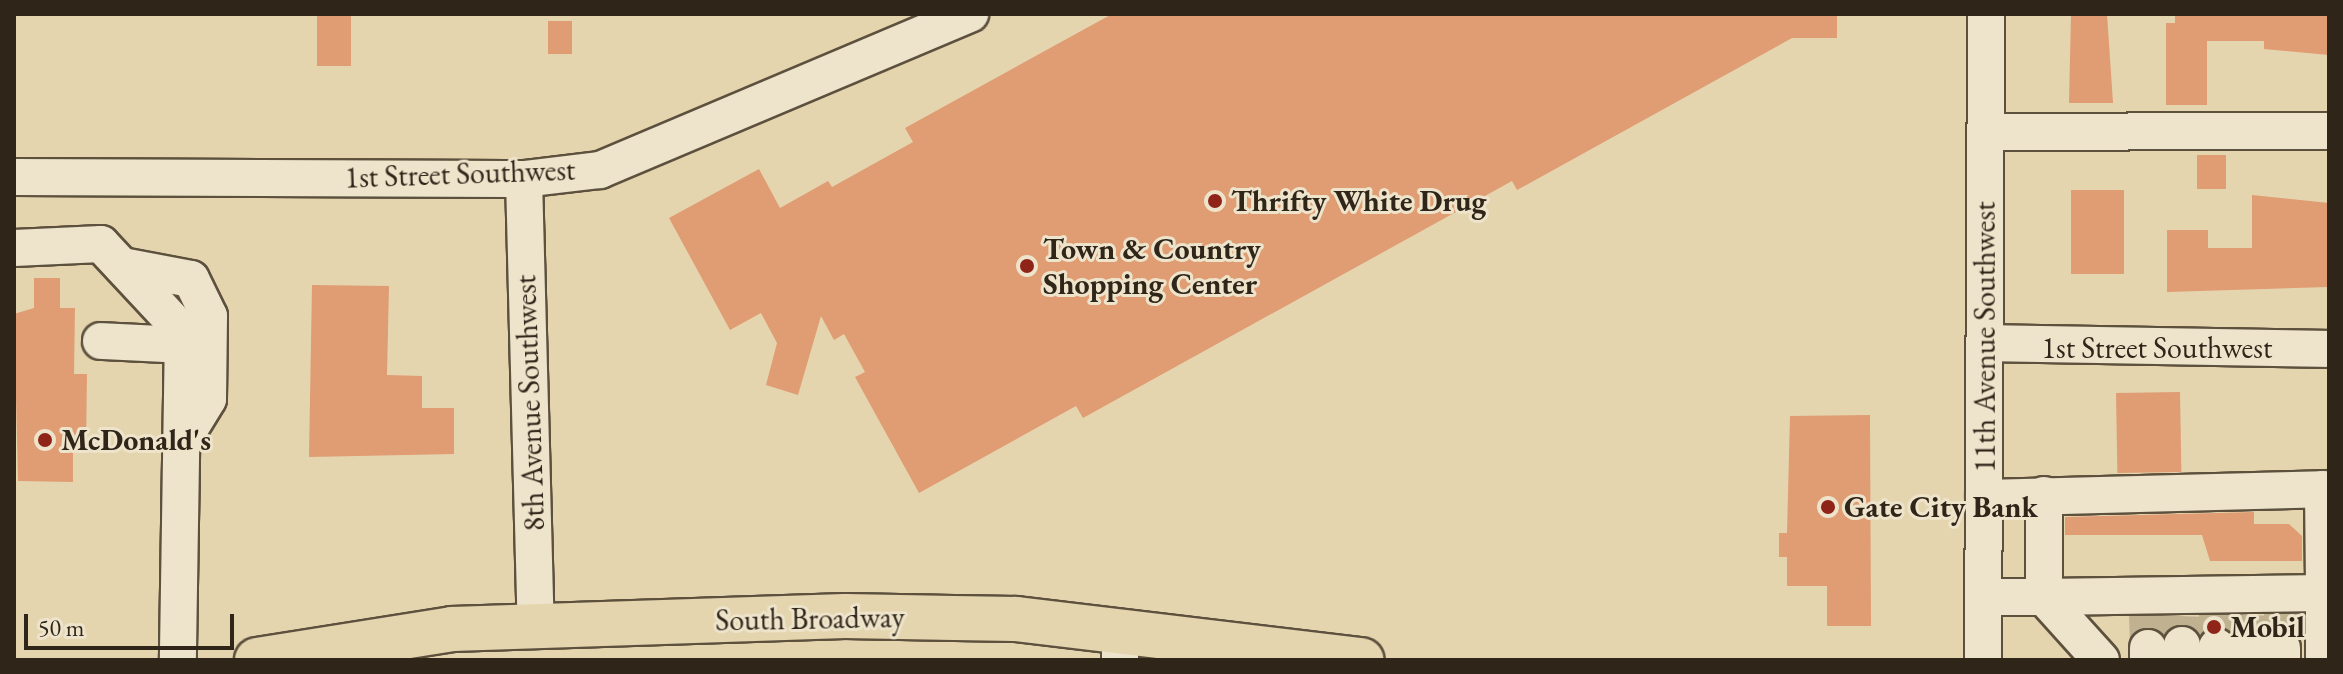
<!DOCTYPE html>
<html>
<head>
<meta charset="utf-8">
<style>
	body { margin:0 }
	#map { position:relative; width:2343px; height:674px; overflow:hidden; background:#e4d5af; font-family:"EB Garamond",serif }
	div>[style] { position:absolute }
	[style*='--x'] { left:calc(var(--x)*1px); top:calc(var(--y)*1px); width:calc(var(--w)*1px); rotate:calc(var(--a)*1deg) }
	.building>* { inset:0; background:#e09c73; transform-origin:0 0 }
	.minor-tunnel>* { height:36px; margin-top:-18px; transform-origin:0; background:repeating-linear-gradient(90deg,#c0b291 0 36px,transparent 0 54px) }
	.roads { filter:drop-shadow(2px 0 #5d513e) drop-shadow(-2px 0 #5d513e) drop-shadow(0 2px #5d513e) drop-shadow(0 -2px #5d513e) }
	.minor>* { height:36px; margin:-18px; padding:0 18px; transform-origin:18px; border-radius:18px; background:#ede4cb }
	.major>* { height:44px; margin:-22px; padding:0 22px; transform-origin:22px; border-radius:22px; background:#e4d5af }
	.dots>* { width:22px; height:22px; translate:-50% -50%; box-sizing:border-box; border:4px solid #ede4cb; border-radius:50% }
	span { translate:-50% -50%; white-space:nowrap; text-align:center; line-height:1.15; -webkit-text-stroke:6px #ede4cb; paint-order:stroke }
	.street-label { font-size:30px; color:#302519 }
	.poi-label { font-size:30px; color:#302519; font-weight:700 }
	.left { translate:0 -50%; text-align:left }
	.frame { position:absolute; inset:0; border:16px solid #302519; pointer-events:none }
	.scale { position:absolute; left:24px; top:614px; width:210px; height:36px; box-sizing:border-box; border:4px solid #302519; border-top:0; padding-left:10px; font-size:24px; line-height:28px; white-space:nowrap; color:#302519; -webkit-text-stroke:6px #ede4cb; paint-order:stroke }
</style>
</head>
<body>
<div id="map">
	<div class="building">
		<div style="left:317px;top:14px;width:34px;height:52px"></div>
		<div style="clip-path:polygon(1112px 14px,1837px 14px,1837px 38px,1792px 38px,1517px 190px,1512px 181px,1083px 418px,1076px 406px,919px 493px,855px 377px,865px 372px,844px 334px,834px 340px,821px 316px,798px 395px,766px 385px,777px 343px,761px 313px,730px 330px,669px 218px,759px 169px,780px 208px,828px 181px,832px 187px,913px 142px,905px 128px)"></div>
		<div style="clip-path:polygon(2071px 14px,2107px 14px,2113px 103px,2069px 103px)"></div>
		<div style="clip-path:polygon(2175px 14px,2329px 14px,2329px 55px,2264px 49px,2264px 41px,2207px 41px,2207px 105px,2166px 105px,2166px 23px,2175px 23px)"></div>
		<div style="left:548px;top:21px;width:24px;height:33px"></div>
		<div style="left:2197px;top:155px;width:29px;height:34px"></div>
		<div style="left:2071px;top:190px;width:53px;height:84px"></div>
		<div style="clip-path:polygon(2252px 195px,2329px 203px,2329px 287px,2167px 292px,2167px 230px,2208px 230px,2208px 248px,2252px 248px)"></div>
		<div style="clip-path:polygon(34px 278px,60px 278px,60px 308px,75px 308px,74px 374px,87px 374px,86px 442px,73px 442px,73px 482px,18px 481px,14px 314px,34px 308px)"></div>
		<div style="clip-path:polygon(312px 285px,389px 286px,387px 375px,422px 376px,422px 408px,454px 408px,454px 454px,309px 457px)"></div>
		<div style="left:2180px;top:392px;width:80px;height:64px;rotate:89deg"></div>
		<div style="clip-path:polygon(1870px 415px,1871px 626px,1827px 626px,1827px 586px,1787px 586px,1787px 557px,1779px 557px,1779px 533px,1787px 533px,1790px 416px)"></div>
		<div style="clip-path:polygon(2254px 512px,2254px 524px,2289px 524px,2302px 536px,2302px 561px,2210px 561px,2202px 535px,2065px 535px,2065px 517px)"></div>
	</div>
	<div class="minor-tunnel">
		<div style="--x:2217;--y:614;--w:33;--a:90"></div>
		<div style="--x:2147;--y:615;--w:33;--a:88"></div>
		<div style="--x:2182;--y:645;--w:29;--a:-88"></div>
		<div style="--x:2249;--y:646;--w:31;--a:-88"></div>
		<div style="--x:2282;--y:648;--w:34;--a:-90"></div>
	</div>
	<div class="roads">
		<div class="minor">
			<div style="--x:1986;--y:132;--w:343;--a:-0.2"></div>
			<div style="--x:14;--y:177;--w:510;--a:0.22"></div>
			<div style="--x:524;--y:179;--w:77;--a:-6.8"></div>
			<div style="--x:600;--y:170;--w:402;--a:-22.9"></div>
			<div style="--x:524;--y:179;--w:447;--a:88.5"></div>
			<div style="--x:14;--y:248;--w:87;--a:-2.6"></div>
			<div style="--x:101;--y:244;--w:120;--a:47"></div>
			<div style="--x:183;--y:332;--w:328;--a:90.9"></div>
			<div style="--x:122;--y:266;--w:70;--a:10.7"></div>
			<div style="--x:191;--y:279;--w:41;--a:64.1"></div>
			<div style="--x:209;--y:316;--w:83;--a:90.7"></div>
			<div style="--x:208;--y:399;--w:52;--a:121.5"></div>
			<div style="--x:101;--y:341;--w:82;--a:2.8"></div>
			<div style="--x:1985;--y:343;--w:344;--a:1"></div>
			<div style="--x:2044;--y:495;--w:102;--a:90"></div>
			<div style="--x:2044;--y:597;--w:280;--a:-0.8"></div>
			<div style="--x:2324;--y:593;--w:67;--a:90"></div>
			<div style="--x:1984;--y:498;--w:339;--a:-1.5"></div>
			<div style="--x:2323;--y:489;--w:104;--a:89.4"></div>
			<div style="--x:1983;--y:597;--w:61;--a:0"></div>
			<div style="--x:2044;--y:597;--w:85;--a:47.9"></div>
			<div style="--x:1120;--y:630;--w:30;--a:90"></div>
			<div style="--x:2182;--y:645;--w:15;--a:90"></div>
			<div style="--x:2217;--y:647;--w:13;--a:90"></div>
			<div style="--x:2148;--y:648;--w:12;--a:90"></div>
			<div style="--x:2282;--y:648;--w:12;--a:90"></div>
			<div style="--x:1983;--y:660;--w:646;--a:-89.73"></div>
			<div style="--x:2249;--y:660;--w:14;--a:-90"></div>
		</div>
		<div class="major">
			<div style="--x:257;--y:660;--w:197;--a:-9"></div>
			<div style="--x:452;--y:629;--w:393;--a:-1.9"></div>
			<div style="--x:845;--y:616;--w:171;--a:1"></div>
			<div style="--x:1016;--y:619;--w:348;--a:6.8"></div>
		</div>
	</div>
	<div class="dots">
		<div style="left:1215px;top:201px;background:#8f2418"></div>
		<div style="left:1027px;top:266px;background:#8f2418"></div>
		<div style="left:45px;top:440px;background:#8f2418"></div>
		<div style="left:1828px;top:507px;background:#8f2418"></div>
		<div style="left:2214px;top:627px;background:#8f2418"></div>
	</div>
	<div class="street-label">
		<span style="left:460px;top:174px;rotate:-2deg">1st Street Southwest</span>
		<span style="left:1985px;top:337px;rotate:-90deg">11th Avenue Southwest</span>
		<span style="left:2157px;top:348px">1st Street Southwest</span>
		<span style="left:530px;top:403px;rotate:-92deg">8th Avenue Southwest</span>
		<span style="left:810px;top:619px;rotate:-1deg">South Broadway</span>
	</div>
	<div class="poi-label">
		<span class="left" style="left:1231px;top:201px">Thrifty White Drug</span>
		<span class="left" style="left:1043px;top:266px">Town &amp; Country<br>Shopping Center</span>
		<span class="left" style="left:61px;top:440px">McDonald's</span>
		<span class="left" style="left:1844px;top:507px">Gate City Bank</span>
		<span class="left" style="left:2230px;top:627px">Mobil</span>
	</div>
	<div class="frame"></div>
	<div class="scale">50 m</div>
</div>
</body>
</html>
